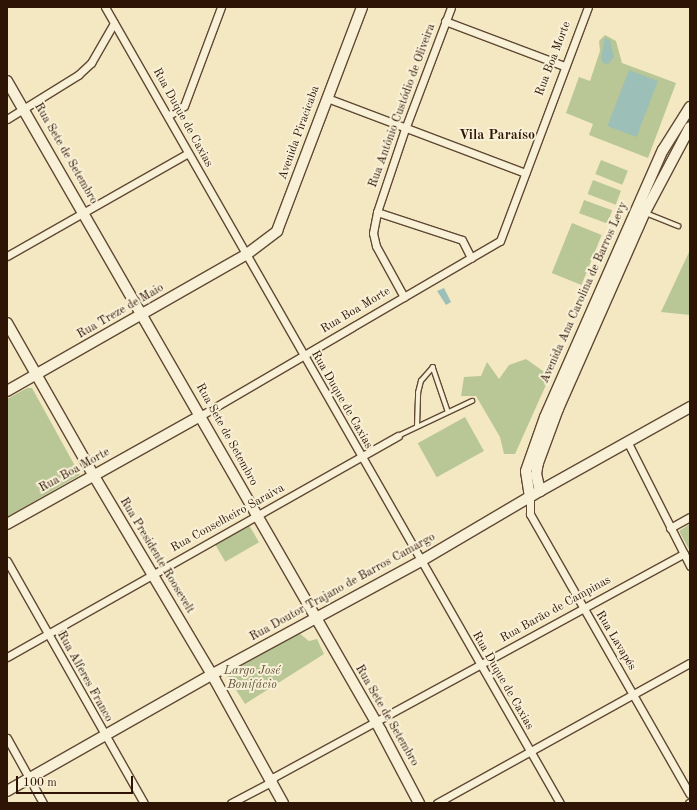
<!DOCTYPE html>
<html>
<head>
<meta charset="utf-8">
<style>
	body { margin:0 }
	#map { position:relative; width:697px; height:810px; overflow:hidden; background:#f4e8c2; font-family:"Old Standard TT",serif }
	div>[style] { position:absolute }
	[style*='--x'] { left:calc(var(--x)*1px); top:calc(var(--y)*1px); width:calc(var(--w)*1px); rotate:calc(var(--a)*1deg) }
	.green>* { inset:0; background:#b9c695; transform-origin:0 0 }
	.water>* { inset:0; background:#9cbfb8; transform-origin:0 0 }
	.roads { filter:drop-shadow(1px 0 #604934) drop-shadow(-1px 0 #604934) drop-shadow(0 1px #604934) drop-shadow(0 -1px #604934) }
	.lane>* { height:3.5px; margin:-1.75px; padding:0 1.75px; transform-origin:1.75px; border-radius:1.75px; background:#f8f0d7 }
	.street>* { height:7px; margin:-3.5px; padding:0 3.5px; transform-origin:3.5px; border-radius:3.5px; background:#f8f0d7 }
	.secondary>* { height:10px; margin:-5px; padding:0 5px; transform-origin:5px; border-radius:5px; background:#f8f0d7 }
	span { translate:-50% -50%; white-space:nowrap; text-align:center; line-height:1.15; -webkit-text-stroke:4px #f8f0d7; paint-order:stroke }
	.street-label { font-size:12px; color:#2e1405 }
	.park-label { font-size:12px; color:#5f5237; font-style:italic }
	.quarter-label { font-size:14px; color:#2e1405; font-weight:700 }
	.frame { position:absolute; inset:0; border:8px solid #2e1405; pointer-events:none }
	.scale { position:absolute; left:16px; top:776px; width:117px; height:18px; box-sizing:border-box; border:2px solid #2e1405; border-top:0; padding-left:5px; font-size:12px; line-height:14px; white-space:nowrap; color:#2e1405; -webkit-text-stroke:3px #f8f0d7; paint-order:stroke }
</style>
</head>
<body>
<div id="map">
	<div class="green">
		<div style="clip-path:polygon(605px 35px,616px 41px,622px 63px,676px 83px,648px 158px,589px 135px,593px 124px,566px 113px,579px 77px,590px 81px,600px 51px,599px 41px)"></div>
		<div style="left:601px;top:160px;width:29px;height:15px;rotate:22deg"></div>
		<div style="left:593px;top:180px;width:30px;height:15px;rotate:21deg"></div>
		<div style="left:584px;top:200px;width:30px;height:14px;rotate:20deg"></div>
		<div style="left:572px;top:223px;width:32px;height:54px;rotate:22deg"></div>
		<div style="clip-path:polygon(690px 250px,690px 315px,661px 312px)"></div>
		<div style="clip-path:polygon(526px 359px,550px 376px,515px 454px,504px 454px,500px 437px,476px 396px,461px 396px,464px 377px,481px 376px,487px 362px,499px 379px,509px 365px)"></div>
		<div style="clip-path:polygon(27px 388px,32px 388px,80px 475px,7px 517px,7px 399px)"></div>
		<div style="left:465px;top:417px;width:39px;height:54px;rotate:61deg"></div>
		<div style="clip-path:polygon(690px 524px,690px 551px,679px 531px)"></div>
		<div style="left:249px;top:525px;width:20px;height:39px;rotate:60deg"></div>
		<div style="clip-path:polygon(299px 633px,309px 641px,317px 639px,324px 654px,245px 704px,226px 674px)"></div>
	</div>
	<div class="water">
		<div style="clip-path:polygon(605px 38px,610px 40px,614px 57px,608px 64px,603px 63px,601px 58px)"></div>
		<div style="left:629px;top:70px;width:31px;height:60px;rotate:21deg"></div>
		<div style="clip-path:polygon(444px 288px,451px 302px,446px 305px,437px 291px)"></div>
	</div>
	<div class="roads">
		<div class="lane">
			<div style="--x:646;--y:213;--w:35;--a:22"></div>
			<div style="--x:433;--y:367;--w:46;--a:71.2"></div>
			<div style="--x:417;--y:426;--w:33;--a:-88"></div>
			<div style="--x:418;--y:393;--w:12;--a:-76"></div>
			<div style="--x:421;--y:381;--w:18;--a:-49"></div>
			<div style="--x:398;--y:436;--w:82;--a:-25.3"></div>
		</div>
		<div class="street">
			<div style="--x:105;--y:7;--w:917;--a:60.25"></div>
			<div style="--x:445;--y:21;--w:127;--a:20.7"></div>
			<div style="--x:327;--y:98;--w:212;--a:20.7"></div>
			<div style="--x:169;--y:115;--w:17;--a:-31"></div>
			<div style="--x:184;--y:106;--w:106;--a:-69.5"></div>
			<div style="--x:7;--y:119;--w:84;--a:-31.8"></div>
			<div style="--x:78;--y:75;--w:18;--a:-43"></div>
			<div style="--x:91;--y:63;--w:46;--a:-60.1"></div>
			<div style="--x:377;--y:212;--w:89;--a:18.2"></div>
			<div style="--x:462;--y:240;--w:20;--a:63"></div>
			<div style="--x:7;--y:256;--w:208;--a:-29.6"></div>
			<div style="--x:404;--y:297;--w:58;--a:-118.8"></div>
			<div style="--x:376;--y:246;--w:13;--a:-103"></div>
			<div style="--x:373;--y:233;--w:21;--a:-79"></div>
			<div style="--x:377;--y:212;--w:88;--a:-71.4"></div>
			<div style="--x:405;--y:129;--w:130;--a:-69.3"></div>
			<div style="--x:200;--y:416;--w:347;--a:-30.3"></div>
			<div style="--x:500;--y:241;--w:250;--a:-69.4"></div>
			<div style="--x:628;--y:443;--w:138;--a:63.2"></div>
			<div style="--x:530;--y:497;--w:17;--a:90"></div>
			<div style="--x:530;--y:514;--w:322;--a:60.3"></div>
			<div style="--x:670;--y:528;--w:23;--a:-29"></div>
			<div style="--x:7;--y:561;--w:278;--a:60.5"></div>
			<div style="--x:7;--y:657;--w:449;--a:-29.5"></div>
			<div style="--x:7;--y:738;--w:74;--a:61"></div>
			<div style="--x:231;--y:803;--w:45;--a:-27.7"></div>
			<div style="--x:271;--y:782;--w:6;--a:-59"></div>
			<div style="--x:274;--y:777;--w:467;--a:-28.6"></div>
			<div style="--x:437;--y:803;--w:289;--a:-29"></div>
			<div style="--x:689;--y:803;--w:1;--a:0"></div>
		</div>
		<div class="secondary">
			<div style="--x:7;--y:81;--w:750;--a:60.08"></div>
			<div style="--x:381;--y:731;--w:81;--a:62.2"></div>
			<div style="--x:7;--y:323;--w:176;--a:60.4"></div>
			<div style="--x:94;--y:476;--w:237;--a:59.3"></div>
			<div style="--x:215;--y:680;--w:141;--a:61.1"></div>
			<div style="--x:7;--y:391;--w:276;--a:-29.7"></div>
			<div style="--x:247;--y:254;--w:38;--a:-37"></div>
			<div style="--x:277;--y:231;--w:240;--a:-69.2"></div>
			<div style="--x:540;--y:491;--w:17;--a:-103"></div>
			<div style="--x:536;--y:474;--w:11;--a:-80"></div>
			<div style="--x:538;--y:463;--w:58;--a:-69.7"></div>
			<div style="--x:558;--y:409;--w:215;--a:-66.2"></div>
			<div style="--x:645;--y:212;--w:96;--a:-62.1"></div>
			<div style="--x:530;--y:497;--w:26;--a:-99"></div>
			<div style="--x:526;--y:471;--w:57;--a:-70.6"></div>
			<div style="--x:545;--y:417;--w:292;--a:-66.2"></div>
			<div style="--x:663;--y:150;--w:51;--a:-57.9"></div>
			<div style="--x:7;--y:524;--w:221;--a:-29.2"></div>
			<div style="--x:7;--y:791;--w:235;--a:-29.6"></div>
			<div style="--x:211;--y:675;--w:239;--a:-28.5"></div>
			<div style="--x:421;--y:561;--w:138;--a:-30.5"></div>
			<div style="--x:540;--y:491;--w:172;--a:-29.2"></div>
		</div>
	</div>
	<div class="street-label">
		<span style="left:554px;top:59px;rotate:-69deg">Rua Boa Morte</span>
		<span style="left:403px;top:106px;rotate:-70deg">Rua Antônio Custódio de Oliveira</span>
		<span style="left:182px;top:118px;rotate:61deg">Rua Duque de Caxias</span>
		<span style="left:300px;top:133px;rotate:-70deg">Avenida Piracicaba</span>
		<span style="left:65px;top:154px;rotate:60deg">Rua Sete de Setembro</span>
		<span style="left:585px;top:293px;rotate:-66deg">Avenida Ana Carolina de Barros Levy</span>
		<span style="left:356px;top:311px;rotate:-31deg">Rua Boa Morte</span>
		<span style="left:121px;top:312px;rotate:-30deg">Rua Treze de Maio</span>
		<span style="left:341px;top:400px;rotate:60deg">Rua Duque de Caxias</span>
		<span style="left:226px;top:435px;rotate:61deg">Rua Sete de Setembro</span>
		<span style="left:75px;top:471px;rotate:-29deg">Rua Boa Morte</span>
		<span style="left:228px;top:519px;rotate:-29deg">Rua Conselheiro Saraiva</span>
		<span style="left:156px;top:556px;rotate:59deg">Rua Presidente Roosevelt</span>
		<span style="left:343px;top:588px;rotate:-29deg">Rua Doutor Trajano de Barros Camargo</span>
		<span style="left:556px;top:610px;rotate:-29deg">Rua Barão de Campinas</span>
		<span style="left:615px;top:641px;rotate:59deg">Rua Lavapés</span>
		<span style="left:84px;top:677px;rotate:61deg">Rua Alferes Franco</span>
		<span style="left:502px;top:681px;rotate:60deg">Rua Duque de Caxias</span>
		<span style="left:386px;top:716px;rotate:60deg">Rua Sete de Setembro</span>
	</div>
	<div class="park-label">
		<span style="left:252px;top:679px">Largo José<br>Bonifácio</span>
	</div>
	<div class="quarter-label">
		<span style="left:497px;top:135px">Vila Paraíso</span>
	</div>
	<div class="frame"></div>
	<div class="scale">100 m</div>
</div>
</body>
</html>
